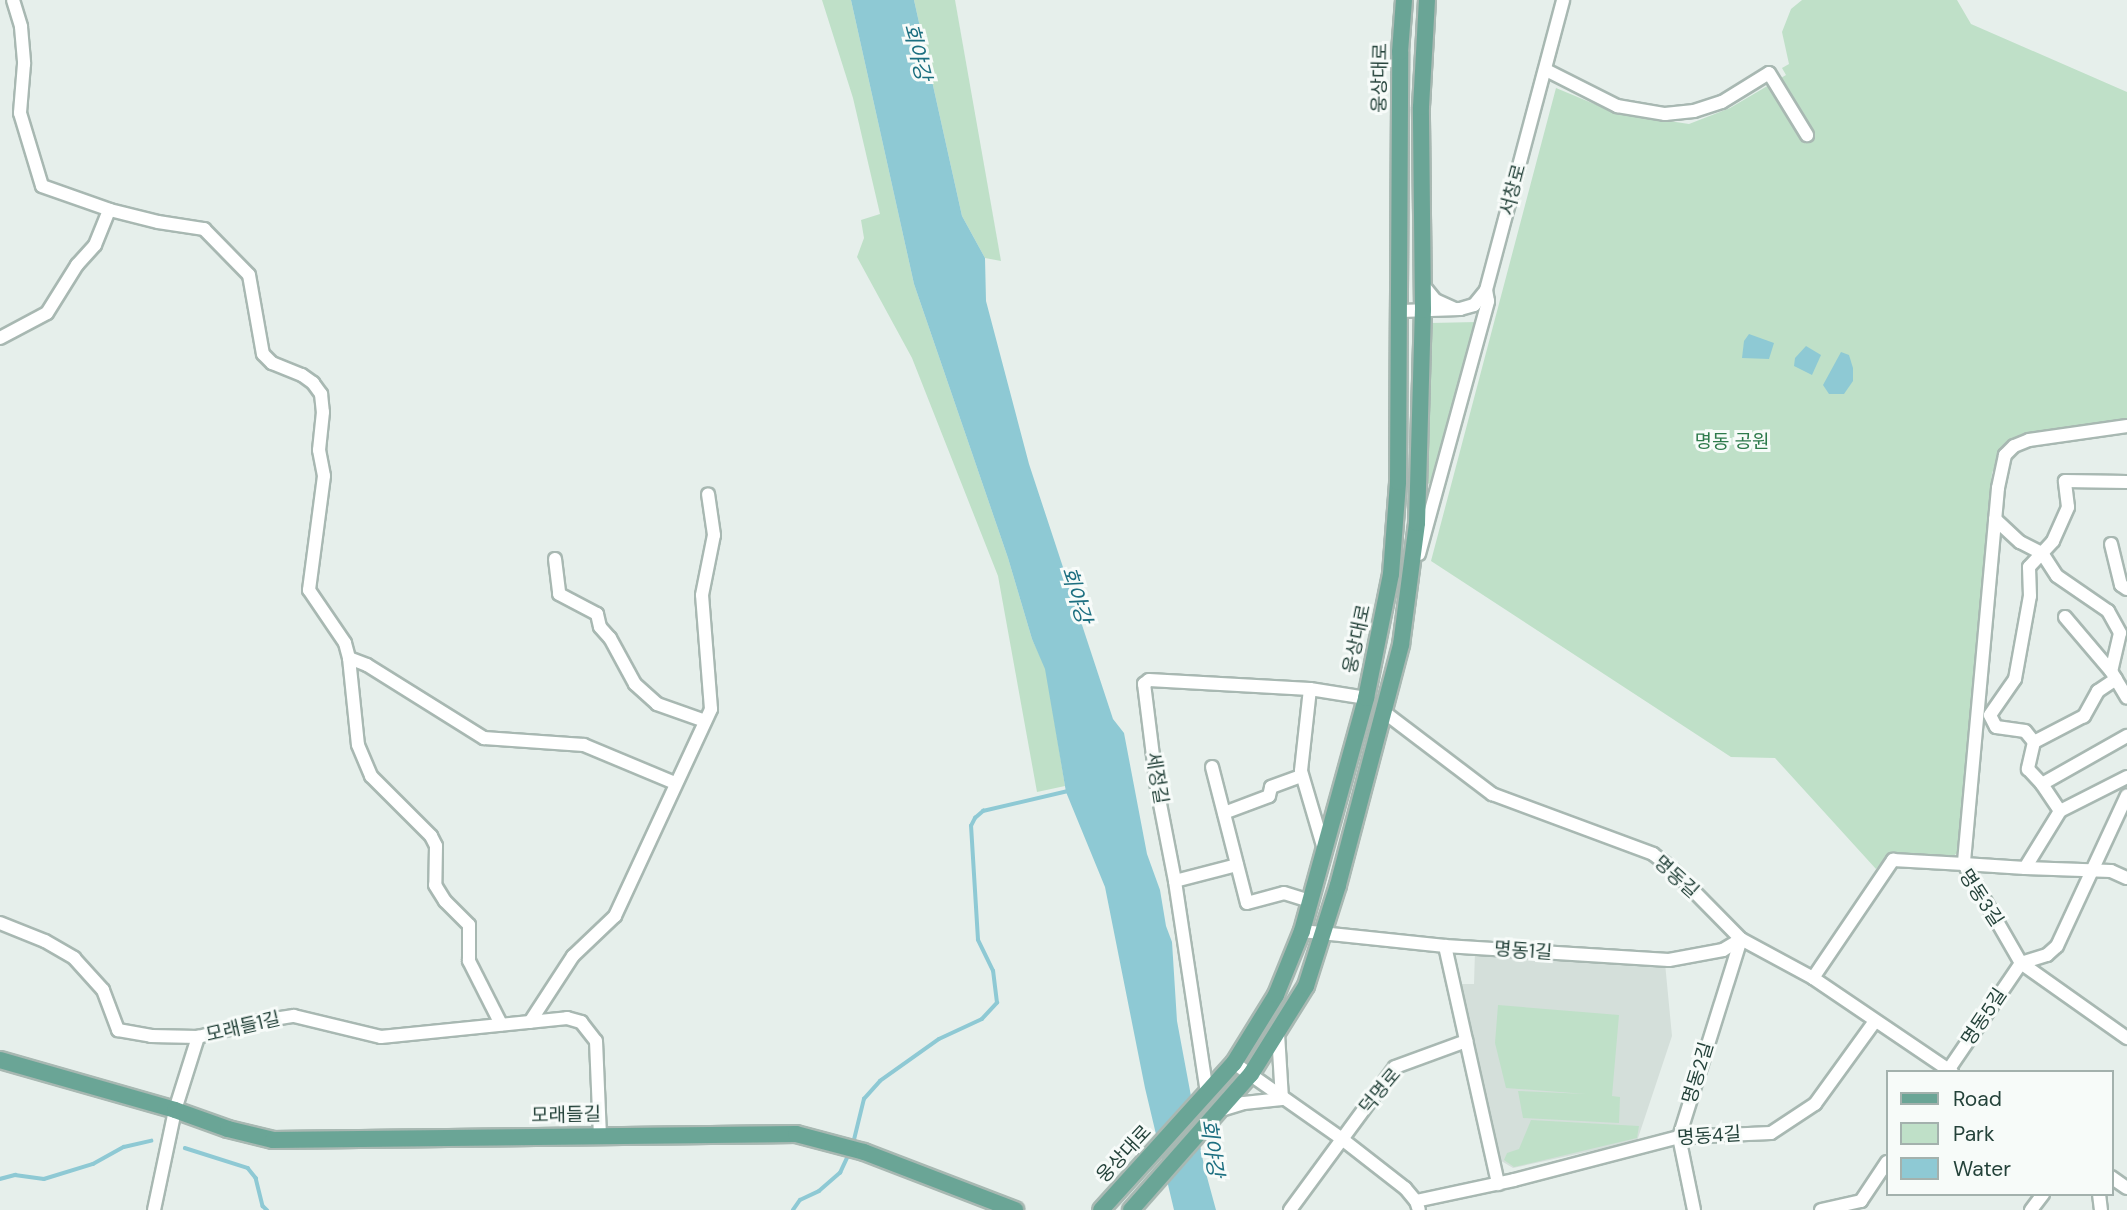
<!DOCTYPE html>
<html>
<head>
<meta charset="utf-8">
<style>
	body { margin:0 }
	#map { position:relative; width:2127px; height:1210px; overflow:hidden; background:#e6efeb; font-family:"DM Sans","Noto Sans KR",sans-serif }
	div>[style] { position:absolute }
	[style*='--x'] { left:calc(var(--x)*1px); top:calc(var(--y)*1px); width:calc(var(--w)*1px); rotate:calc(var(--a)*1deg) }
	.built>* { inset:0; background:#d4dfda }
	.green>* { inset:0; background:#bfe0c8 }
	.water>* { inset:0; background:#8ec9d4 }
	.stream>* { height:3.5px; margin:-1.75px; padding:0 1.75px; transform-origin:1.75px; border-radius:1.75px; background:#8ec9d4 }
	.roads { filter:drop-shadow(2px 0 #a8b8b2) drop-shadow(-2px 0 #a8b8b2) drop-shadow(0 2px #a8b8b2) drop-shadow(0 -2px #a8b8b2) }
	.minor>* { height:12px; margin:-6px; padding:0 6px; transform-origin:6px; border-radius:6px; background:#fff }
	.major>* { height:16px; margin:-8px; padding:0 8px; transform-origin:8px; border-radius:8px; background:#6aa596 }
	span { translate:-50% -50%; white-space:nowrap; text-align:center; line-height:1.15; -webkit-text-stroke:6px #f7fbf9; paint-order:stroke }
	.street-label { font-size:19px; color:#24423a }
	.park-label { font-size:19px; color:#2d7a4b }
	.water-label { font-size:21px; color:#1c6f80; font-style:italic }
	.legend { position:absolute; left:1886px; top:1070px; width:228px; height:126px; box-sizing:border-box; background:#f7fbf9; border:2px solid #a3b1ad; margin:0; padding:9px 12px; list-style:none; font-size:21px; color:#24423a }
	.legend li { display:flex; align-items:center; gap:14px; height:35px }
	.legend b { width:35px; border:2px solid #a3b1ad }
</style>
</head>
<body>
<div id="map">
	<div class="built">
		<div style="clip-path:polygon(1475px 951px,1665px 963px,1672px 1036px,1637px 1141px,1513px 1168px,1498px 1159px,1459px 984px,1474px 984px)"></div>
	</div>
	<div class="green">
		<div style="clip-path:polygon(822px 0,851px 0,914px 284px,1008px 558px,1032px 639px,1046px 669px,1065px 786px,1037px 792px,998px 576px,912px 358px,857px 257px,864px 238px,861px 220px,880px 214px,853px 98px)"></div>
		<div style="clip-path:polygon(914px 0,955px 0,1001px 261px,985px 258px,962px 216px)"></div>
		<div style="clip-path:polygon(1802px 0,1957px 0,1971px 24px,2127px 92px,2127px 419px,2033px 432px,2004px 446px,1992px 473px,1961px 850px,1952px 857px,1888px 854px,1876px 869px,1775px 758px,1731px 757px,1431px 561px,1556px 88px,1616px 113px,1689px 124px,1730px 108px,1786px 75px,1782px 68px,1789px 64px,1782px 32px,1791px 9px)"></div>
		<div style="clip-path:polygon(1477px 322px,1434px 482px,1427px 484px,1430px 323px)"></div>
		<div style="clip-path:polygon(1498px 1005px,1619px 1015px,1612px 1096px,1620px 1097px,1619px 1123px,1523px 1118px,1518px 1091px,1586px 1094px,1506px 1088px,1495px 1043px)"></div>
		<div style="clip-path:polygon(1531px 1120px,1639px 1126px,1637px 1138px,1514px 1167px,1504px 1160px,1507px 1153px,1519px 1149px)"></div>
	</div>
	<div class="water">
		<div style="clip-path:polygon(851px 0,914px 0,962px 216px,985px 258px,986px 301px,1029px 464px,1113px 719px,1124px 733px,1147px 854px,1160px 890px,1166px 926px,1172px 942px,1177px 1021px,1204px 1166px,1216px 1210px,1174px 1210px,1145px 1088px,1105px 887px,1066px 792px,1045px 669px,1032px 639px,1008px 558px,914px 284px)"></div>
		<div style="clip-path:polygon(1749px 334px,1774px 343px,1769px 359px,1742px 358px,1744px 341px)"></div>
		<div style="clip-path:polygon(1806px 346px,1821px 355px,1812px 375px,1794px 366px,1795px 358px)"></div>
		<div style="clip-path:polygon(1841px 352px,1849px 355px,1853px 368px,1853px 381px,1844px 394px,1829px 394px,1823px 385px)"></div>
	</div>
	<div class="stream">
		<div style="--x:853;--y:1144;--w:46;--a:-76.3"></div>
		<div style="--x:864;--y:1099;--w:24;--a:-48"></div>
		<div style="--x:880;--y:1081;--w:72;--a:-35.4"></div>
		<div style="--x:939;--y:1039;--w:47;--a:-24.9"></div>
		<div style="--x:982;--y:1019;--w:22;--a:-47"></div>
		<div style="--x:997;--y:1003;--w:32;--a:-97"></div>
		<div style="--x:993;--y:971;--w:34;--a:-116"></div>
		<div style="--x:978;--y:940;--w:114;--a:-93.5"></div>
		<div style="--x:971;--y:826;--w:9;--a:-63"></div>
		<div style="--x:975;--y:818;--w:11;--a:-41"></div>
		<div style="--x:983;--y:811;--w:87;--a:-13.2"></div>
		<div style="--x:185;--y:1148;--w:66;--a:17.6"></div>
		<div style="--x:248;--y:1168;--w:13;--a:51"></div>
		<div style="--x:256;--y:1178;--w:29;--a:76"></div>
		<div style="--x:263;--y:1206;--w:6;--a:45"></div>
		<div style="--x:0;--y:1179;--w:16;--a:-15"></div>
		<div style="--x:15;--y:1175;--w:29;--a:8"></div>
		<div style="--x:44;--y:1179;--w:51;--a:-17"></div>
		<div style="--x:93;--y:1164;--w:35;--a:-29"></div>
		<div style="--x:124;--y:1147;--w:28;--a:-13"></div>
		<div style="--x:793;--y:1210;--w:12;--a:-55"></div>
		<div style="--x:800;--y:1200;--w:21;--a:-25"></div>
		<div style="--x:819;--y:1191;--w:28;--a:-41"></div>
		<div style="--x:840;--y:1173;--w:21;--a:-65"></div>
	</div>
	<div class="roads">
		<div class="minor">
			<div style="--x:13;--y:0;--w:28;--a:73"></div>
			<div style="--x:21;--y:27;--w:37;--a:85"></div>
			<div style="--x:24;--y:64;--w:49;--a:94.7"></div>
			<div style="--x:20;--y:113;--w:76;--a:73.2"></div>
			<div style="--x:42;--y:186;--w:72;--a:19.4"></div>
			<div style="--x:110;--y:210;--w:49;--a:14"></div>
			<div style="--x:158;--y:222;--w:47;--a:8.7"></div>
			<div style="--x:204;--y:229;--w:64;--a:45.6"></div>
			<div style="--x:249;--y:275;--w:80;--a:80"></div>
			<div style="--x:263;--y:354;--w:13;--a:45"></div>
			<div style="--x:272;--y:363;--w:32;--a:22"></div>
			<div style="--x:302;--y:375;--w:14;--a:36"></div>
			<div style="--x:313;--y:383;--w:14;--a:54"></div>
			<div style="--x:321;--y:394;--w:18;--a:84"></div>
			<div style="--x:323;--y:412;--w:38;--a:96"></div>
			<div style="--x:319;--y:450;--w:26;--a:79"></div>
			<div style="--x:324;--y:476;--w:115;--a:97.5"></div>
			<div style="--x:309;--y:590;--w:64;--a:55.8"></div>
			<div style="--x:345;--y:643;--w:16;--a:75"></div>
			<div style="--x:349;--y:658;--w:19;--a:21"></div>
			<div style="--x:367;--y:665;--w:138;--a:32"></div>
			<div style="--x:484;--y:738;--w:100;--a:4"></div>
			<div style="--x:584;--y:745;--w:99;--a:22.7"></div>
			<div style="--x:1546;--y:70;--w:80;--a:26.9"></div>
			<div style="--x:1617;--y:106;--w:49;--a:9.5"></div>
			<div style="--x:1665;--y:114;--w:29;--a:-6"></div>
			<div style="--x:1694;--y:111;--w:29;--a:-18"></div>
			<div style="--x:1722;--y:102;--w:55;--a:-31.7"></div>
			<div style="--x:1769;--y:73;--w:73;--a:58.5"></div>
			<div style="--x:1423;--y:285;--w:19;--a:51"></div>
			<div style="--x:1435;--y:300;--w:20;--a:24"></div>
			<div style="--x:1401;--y:311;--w:59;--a:-1.9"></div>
			<div style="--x:1460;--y:309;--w:15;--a:-16"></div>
			<div style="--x:1474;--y:305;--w:19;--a:-51"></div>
			<div style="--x:1486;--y:290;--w:300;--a:-75.1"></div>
			<div style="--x:0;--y:338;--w:53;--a:-28"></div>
			<div style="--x:47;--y:313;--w:57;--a:-58"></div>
			<div style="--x:77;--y:265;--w:27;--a:-48"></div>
			<div style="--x:95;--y:245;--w:38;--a:-68"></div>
			<div style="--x:2127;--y:426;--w:99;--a:171.9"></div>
			<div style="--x:2029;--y:440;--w:16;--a:158"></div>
			<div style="--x:2014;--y:446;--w:13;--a:135"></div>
			<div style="--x:2005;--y:455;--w:34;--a:102"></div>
			<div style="--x:1998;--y:488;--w:378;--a:95.2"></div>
			<div style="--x:1964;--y:864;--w:61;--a:3.8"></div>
			<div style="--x:2025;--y:868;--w:67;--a:-58.4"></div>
			<div style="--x:2060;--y:811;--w:75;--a:-26.9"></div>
			<div style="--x:1995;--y:519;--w:34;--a:43"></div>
			<div style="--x:2020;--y:542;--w:25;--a:27"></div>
			<div style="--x:2042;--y:553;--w:27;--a:57"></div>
			<div style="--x:2057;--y:576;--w:62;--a:34.5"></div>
			<div style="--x:2108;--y:611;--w:25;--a:61"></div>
			<div style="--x:2120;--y:633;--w:39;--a:103"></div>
			<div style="--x:2111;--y:671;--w:31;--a:59"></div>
			<div style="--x:2111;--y:544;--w:42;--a:76.3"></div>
			<div style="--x:2121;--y:585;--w:7;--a:34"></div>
			<div style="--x:1419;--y:554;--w:262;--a:-74.7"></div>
			<div style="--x:1488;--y:301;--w:11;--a:-100"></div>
			<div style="--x:555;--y:559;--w:35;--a:83"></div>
			<div style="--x:559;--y:594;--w:43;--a:27.8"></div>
			<div style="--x:597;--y:614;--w:13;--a:77"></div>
			<div style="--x:600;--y:627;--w:15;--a:48"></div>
			<div style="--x:610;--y:638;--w:52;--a:61.5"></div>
			<div style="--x:635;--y:684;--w:30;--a:42"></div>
			<div style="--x:657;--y:704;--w:51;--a:19.5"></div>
			<div style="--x:2065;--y:617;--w:71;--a:49.6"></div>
			<div style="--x:349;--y:658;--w:87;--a:84.1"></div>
			<div style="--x:358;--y:745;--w:34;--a:67"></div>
			<div style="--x:371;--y:776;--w:85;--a:45"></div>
			<div style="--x:431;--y:836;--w:11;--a:63"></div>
			<div style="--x:436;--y:846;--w:39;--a:91"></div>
			<div style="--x:435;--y:885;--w:19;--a:58"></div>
			<div style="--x:445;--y:901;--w:34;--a:45"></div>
			<div style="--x:469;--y:925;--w:36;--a:90"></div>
			<div style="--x:469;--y:961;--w:71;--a:63.1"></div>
			<div style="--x:2116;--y:679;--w:22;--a:146"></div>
			<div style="--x:2098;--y:691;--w:29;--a:119"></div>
			<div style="--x:2084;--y:716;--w:56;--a:152.5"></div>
			<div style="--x:2034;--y:742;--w:14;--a:-129"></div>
			<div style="--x:2025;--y:731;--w:29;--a:-172"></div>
			<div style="--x:1996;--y:727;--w:13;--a:-117"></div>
			<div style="--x:1990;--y:715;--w:44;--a:-55.2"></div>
			<div style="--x:2015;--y:679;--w:84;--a:-79.8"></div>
			<div style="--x:2030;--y:596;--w:29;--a:-92"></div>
			<div style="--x:2029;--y:567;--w:35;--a:-47"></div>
			<div style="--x:2053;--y:541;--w:37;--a:-66"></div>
			<div style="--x:2068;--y:507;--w:26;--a:-97"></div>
			<div style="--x:2065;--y:481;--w:62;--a:0.9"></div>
			<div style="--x:1310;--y:689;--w:82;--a:96.3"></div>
			<div style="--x:1301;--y:771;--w:81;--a:73.6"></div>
			<div style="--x:1384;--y:712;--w:136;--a:37.2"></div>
			<div style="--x:1492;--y:794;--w:172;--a:20.4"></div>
			<div style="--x:1653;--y:854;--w:21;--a:37"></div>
			<div style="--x:1670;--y:867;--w:101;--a:45.4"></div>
			<div style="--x:1741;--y:939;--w:82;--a:28.4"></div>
			<div style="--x:1813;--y:978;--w:168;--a:34.1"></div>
			<div style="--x:2034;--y:742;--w:28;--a:103"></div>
			<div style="--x:2028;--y:769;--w:21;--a:47"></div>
			<div style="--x:1212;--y:767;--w:140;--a:75.6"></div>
			<div style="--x:1247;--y:903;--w:38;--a:-15"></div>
			<div style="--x:1284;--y:893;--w:27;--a:17"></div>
			<div style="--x:2060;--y:811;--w:32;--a:-124"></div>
			<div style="--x:2042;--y:784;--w:98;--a:-29.5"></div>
			<div style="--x:1224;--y:813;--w:48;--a:-20.7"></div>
			<div style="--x:1269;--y:796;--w:9;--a:-77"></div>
			<div style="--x:1271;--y:787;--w:33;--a:-20"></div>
			<div style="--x:2025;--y:868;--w:86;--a:2"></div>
			<div style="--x:2111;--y:871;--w:17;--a:24"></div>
			<div style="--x:1175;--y:881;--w:64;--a:-14.5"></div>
			<div style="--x:0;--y:923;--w:48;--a:21.8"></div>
			<div style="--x:45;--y:941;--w:34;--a:30"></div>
			<div style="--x:74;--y:958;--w:43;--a:47.8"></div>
			<div style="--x:103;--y:990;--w:43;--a:69.4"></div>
			<div style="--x:118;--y:1030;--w:34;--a:10"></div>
			<div style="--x:151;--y:1036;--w:47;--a:1.2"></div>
			<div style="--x:198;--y:1037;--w:65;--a:-14.3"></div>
			<div style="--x:261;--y:1021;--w:33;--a:-9"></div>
			<div style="--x:294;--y:1016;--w:89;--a:13.6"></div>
			<div style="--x:381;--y:1037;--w:187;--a:-5.8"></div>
			<div style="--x:567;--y:1018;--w:15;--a:16"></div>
			<div style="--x:581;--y:1022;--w:24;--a:52"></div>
			<div style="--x:596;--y:1041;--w:94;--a:87.6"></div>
			<div style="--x:1302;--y:931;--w:144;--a:6"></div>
			<div style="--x:1445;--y:946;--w:224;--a:3.6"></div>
			<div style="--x:1669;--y:960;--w:55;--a:-10.5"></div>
			<div style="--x:1723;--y:950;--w:21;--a:-31"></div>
			<div style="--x:1445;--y:946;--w:244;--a:77.4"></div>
			<div style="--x:1813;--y:978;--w:143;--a:-55.9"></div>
			<div style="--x:1893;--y:860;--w:71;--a:3.2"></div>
			<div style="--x:1964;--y:864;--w:114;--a:60.1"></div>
			<div style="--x:2021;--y:963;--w:130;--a:35.3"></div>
			<div style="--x:530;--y:1022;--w:79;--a:-56.9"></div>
			<div style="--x:573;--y:956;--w:58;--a:-43.6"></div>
			<div style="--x:615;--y:916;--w:228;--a:-65.1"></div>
			<div style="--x:711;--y:709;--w:114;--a:-94.5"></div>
			<div style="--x:702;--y:595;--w:61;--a:-78.7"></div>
			<div style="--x:714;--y:535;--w:41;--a:-98.3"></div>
			<div style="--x:1234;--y:1063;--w:132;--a:35.1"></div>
			<div style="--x:1342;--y:1139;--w:80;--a:37.9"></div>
			<div style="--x:1405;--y:1188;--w:17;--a:50"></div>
			<div style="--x:1416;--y:1201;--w:9;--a:72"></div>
			<div style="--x:1947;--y:1072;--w:132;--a:-55.8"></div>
			<div style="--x:2021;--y:963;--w:27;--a:-17"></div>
			<div style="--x:2047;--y:955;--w:13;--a:-42"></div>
			<div style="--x:2057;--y:946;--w:166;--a:-65.1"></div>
			<div style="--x:1207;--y:1093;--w:214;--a:-98.6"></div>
			<div style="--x:1175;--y:881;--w:95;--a:-101"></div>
			<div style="--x:1157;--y:788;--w:105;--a:-97.1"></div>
			<div style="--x:1144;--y:684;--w:6;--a:-39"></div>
			<div style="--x:1149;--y:680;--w:161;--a:3.2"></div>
			<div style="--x:1310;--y:689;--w:57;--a:9.1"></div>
			<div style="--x:1221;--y:1110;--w:24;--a:-17"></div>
			<div style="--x:1244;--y:1103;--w:38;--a:-6"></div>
			<div style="--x:1282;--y:1099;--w:66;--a:-93.5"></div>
			<div style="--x:2111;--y:1177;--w:19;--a:35"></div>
			<div style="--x:2099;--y:1194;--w:16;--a:83"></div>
			<div style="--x:1416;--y:1201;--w:100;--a:-12.1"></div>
			<div style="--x:1514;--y:1180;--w:171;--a:-14.6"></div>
			<div style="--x:1679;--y:1137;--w:92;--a:-2.5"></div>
			<div style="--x:1771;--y:1133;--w:53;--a:-33.4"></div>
			<div style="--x:1815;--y:1104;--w:102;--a:-54.1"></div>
			<div style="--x:154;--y:1210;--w:102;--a:-78.1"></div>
			<div style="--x:175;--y:1110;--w:77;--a:-72.5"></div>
			<div style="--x:1290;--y:1210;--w:177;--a:-53.7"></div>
			<div style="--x:1395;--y:1067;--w:76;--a:-20.1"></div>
			<div style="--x:1694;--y:1210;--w:75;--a:-101.6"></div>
			<div style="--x:1679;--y:1137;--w:207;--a:-72.6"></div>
			<div style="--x:1821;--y:1210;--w:41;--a:-12.7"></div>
			<div style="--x:1861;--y:1201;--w:47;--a:-56.3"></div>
			<div style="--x:2031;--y:1210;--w:20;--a:-53"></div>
		</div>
		<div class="major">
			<div style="--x:0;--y:1060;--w:182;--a:15.9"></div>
			<div style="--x:175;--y:1110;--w:56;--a:19.7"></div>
			<div style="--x:228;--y:1129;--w:46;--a:13.7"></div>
			<div style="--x:273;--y:1140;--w:523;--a:-0.66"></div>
			<div style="--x:796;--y:1134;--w:70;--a:14.8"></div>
			<div style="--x:864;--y:1152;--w:162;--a:21"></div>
			<div style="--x:1101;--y:1210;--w:198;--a:-47.9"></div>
			<div style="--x:1234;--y:1063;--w:80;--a:-58.3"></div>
			<div style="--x:1276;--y:995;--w:69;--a:-67.9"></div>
			<div style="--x:1302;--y:931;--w:242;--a:-74.6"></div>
			<div style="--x:1366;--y:698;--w:126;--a:-78.6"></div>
			<div style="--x:1391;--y:574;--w:92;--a:-85.6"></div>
			<div style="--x:1398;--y:482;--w:430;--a:-89.7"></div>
			<div style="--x:1400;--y:52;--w:52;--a:-85.6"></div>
			<div style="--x:1131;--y:1210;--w:181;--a:-48.6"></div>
			<div style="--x:1251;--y:1074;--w:104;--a:-58"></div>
			<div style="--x:1306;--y:986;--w:106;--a:-72.4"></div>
			<div style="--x:1338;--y:885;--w:248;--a:-75.3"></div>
			<div style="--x:1401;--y:645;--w:123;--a:-82.5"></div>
			<div style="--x:1417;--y:523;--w:213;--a:-88.4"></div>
			<div style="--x:1423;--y:310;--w:203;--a:-90.6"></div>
			<div style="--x:1421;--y:107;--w:107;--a:-86.8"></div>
		</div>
	</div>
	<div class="street-label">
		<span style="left:1380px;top:78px;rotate:-89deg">웅상대로</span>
		<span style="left:1513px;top:190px;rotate:-75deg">서창로</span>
		<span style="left:1357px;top:639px;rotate:-78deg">웅상대로</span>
		<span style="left:1157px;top:778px;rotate:81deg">세정길</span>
		<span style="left:1676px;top:877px;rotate:42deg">명동길</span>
		<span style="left:1981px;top:898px;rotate:57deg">명동3길</span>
		<span style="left:1523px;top:951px;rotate:4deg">명동1길</span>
		<span style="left:1984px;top:1017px;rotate:-56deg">명동5길</span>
		<span style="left:243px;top:1027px;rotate:-13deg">모래들1길</span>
		<span style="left:1698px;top:1073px;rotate:-73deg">명동2길</span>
		<span style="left:1380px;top:1091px;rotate:-50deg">덕명로</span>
		<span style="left:566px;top:1115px;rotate:-1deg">모래들길</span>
		<span style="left:1709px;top:1136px;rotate:-4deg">명동4길</span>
		<span style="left:1124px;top:1154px;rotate:-47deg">웅상대로</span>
	</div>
	<div class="park-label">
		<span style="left:1732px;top:442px">명동 공원</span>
	</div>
	<div class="water-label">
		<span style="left:917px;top:52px;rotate:76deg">회야강</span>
		<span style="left:1076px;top:595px;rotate:73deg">회야강</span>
		<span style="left:1212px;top:1148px;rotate:82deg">회야강</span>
	</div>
	<ul class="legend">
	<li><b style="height:9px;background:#6aa596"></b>Road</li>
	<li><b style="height:19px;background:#bfe0c8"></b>Park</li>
	<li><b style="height:19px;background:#8ec9d4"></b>Water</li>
	</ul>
</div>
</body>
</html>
